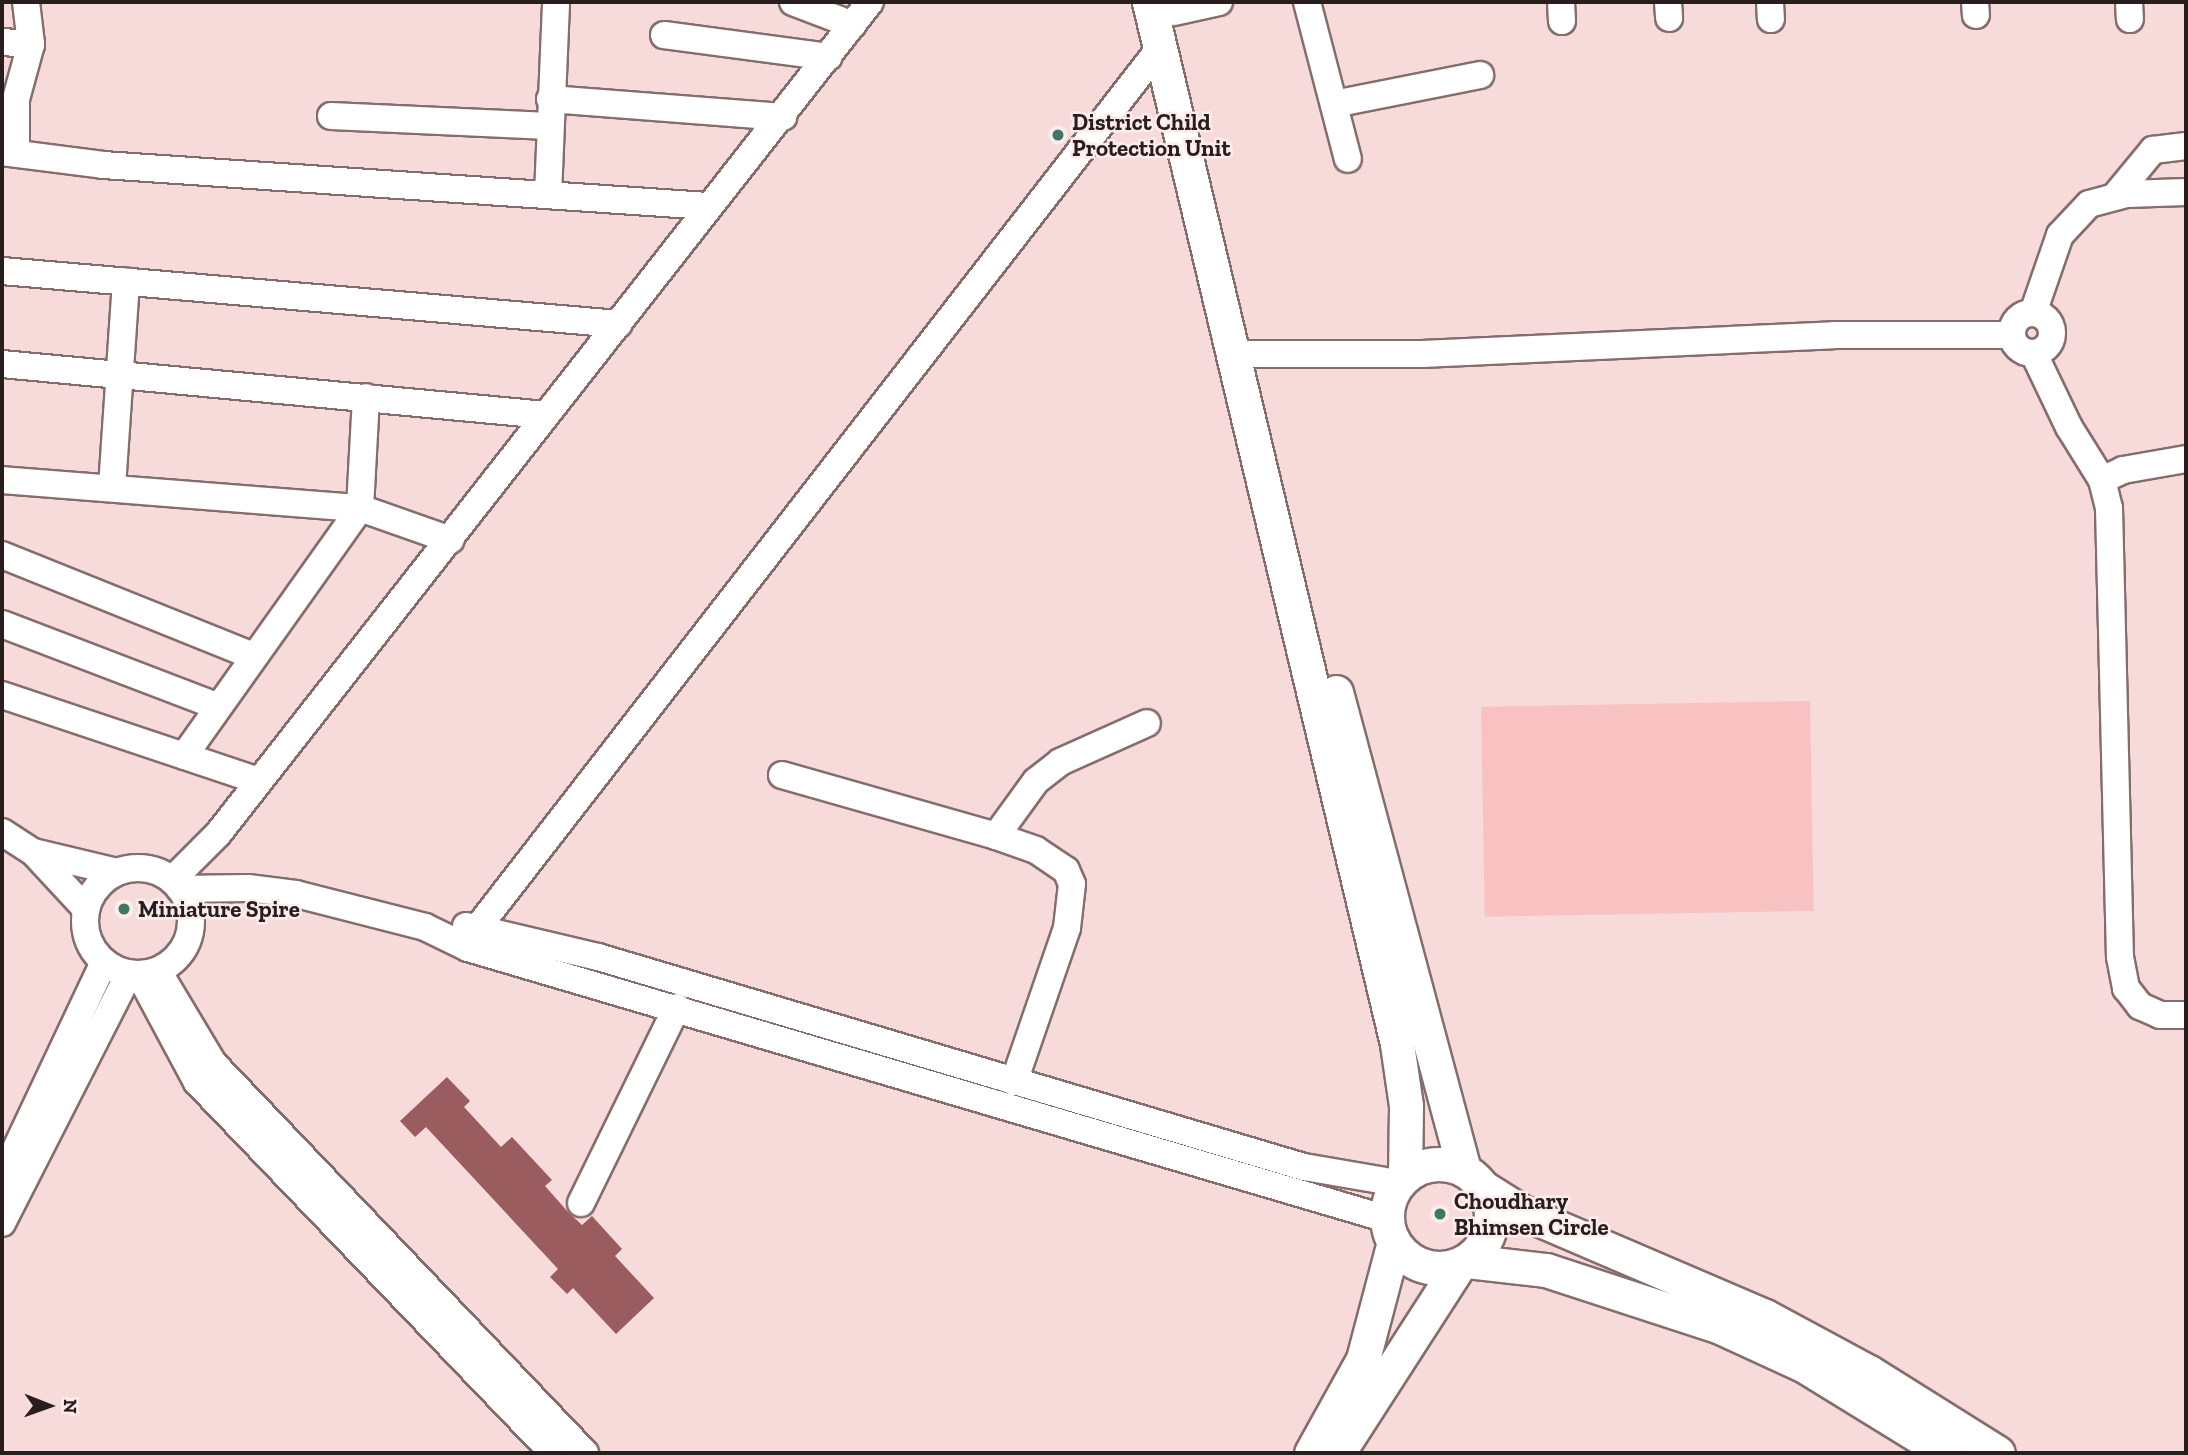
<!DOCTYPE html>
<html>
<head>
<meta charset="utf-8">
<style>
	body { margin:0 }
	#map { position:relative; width:2188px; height:1455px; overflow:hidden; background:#f7dbdb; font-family:"Zilla Slab",serif }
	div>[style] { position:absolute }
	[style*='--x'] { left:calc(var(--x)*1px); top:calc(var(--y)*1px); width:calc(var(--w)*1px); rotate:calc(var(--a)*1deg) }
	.green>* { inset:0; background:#f8c2c3; transform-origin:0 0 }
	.building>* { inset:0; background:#9a5c5f }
	.roads { filter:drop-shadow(2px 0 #856d6d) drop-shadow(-2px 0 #856d6d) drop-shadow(0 2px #856d6d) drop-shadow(0 -2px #856d6d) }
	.minor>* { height:26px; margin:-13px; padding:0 13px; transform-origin:13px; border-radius:13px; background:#fff }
	.minor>.ring { margin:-13px; padding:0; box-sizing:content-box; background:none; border:26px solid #fff; border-radius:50% }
	.major>* { height:33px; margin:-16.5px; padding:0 16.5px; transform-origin:16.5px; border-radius:16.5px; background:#fff }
	.major>.ring { margin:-16.5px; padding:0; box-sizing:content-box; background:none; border:33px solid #fff; border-radius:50% }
	.dots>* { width:19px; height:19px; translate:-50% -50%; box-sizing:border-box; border:4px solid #fdecec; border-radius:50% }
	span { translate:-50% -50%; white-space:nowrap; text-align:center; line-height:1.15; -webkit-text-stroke:5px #fdecec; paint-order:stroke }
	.poi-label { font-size:23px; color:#281e1e; font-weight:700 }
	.left { translate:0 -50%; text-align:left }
	.frame { position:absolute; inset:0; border:4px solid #281e1e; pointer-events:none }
	.north { position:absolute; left:14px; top:1371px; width:70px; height:70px; -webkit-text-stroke:5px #fdecec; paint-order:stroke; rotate:91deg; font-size:19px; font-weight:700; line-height:28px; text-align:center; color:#281e1e }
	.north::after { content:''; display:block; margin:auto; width:24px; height:32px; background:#281e1e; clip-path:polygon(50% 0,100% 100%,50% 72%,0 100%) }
</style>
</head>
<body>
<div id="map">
	<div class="green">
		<div style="left:1810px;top:701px;width:210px;height:329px;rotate:89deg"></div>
	</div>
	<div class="building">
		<div style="clip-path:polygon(447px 1077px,470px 1101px,464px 1107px,501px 1147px,512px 1137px,552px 1180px,545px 1186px,568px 1212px,582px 1225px,592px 1216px,622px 1249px,615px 1256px,654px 1298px,616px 1334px,573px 1288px,567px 1294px,550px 1277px,558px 1269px,426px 1127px,415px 1137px,400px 1121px)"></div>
	</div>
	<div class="roads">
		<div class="minor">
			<div style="--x:793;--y:2;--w:64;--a:21"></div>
			<div style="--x:1307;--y:2;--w:162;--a:75.4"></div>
			<div style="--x:1561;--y:2;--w:19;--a:87"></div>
			<div style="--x:1668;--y:2;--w:16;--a:86"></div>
			<div style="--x:1770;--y:2;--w:17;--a:87"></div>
			<div style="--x:1975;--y:2;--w:13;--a:86"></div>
			<div style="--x:2129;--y:2;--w:17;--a:87"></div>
			<div style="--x:1174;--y:12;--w:46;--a:-12.5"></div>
			<div style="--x:664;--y:35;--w:166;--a:7.6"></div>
			<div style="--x:2;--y:42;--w:29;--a:4"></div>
			<div style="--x:550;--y:99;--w:234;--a:4.4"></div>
			<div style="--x:1334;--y:104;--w:149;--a:-11.2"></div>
			<div style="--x:331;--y:116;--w:218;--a:2.6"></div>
			<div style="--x:2;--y:152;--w:102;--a:7.3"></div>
			<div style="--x:103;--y:165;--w:606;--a:3.88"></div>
			<div style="--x:16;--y:152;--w:53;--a:-90"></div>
			<div style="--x:16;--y:99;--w:57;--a:-74.7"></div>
			<div style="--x:31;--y:44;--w:42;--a:-96.8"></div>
			<div style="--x:548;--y:195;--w:193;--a:-87.6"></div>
			<div style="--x:2115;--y:196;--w:60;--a:-50.4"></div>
			<div style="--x:2153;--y:150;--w:33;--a:-7"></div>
			<div style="--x:2;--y:271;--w:619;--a:4.91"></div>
			<div class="ring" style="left:2012px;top:313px;width:14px;height:14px"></div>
			<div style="--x:2033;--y:313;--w:83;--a:-70.9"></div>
			<div style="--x:2060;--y:235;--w:42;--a:-46.9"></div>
			<div style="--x:2089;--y:204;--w:39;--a:-15"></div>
			<div style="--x:2127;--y:194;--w:59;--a:-1.9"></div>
			<div style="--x:1231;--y:354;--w:191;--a:0"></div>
			<div style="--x:1422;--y:354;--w:412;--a:-2.6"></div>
			<div style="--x:1834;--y:335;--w:178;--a:0"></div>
			<div style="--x:2034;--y:354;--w:81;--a:64.4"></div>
			<div style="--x:2069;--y:427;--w:62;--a:58.1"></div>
			<div style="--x:2102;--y:480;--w:29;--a:76"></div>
			<div style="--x:2109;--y:508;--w:449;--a:88.6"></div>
			<div style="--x:2120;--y:957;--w:32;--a:79"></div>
			<div style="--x:2126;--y:988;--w:23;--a:52"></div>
			<div style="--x:2140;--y:1006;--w:22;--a:24"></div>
			<div style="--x:2160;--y:1015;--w:26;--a:0"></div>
			<div style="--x:2;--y:364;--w:546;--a:5.36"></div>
			<div style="--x:2;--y:480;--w:359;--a:4.5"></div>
			<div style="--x:360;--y:508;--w:96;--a:19.4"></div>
			<div style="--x:2102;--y:480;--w:23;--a:-25"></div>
			<div style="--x:2123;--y:470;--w:64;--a:-9.9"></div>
			<div style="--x:112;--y:487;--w:206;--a:-86.1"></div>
			<div style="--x:2;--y:555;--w:271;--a:21.9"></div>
			<div style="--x:2;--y:624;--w:230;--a:20.9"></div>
			<div style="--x:2;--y:695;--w:271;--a:18.5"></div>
			<div style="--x:184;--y:756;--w:304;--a:-54.6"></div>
			<div style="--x:360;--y:508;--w:111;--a:-86.9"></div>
			<div style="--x:782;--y:775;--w:223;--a:15.9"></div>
			<div style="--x:996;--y:836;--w:42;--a:19.3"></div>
			<div style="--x:1036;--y:850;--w:36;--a:34"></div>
			<div style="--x:1066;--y:870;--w:15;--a:67"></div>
			<div style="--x:1072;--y:884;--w:44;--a:96.5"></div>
			<div style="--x:1067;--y:928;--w:163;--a:109"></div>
			<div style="--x:2;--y:832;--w:37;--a:33"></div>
			<div style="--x:33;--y:852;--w:78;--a:47.1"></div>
			<div style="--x:996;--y:836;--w:68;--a:-54"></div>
			<div style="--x:1036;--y:781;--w:31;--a:-38"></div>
			<div style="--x:1060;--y:762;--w:95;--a:-24.1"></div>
			<div style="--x:33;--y:852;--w:86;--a:13.4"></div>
			<div class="ring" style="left:85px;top:868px;width:80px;height:80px"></div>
			<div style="--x:172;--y:880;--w:65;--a:-45"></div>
			<div style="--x:218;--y:834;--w:1057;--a:-51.92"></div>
			<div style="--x:180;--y:889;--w:68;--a:-0.8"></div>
			<div style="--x:248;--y:888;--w:48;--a:7.1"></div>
			<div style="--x:296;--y:894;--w:133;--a:14.3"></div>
			<div style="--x:425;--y:927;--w:48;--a:26"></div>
			<div style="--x:468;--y:948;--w:958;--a:16.43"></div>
			<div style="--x:466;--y:926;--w:136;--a:13.2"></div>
			<div style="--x:598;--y:957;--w:737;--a:16.57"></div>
			<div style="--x:1304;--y:1167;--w:95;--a:9.7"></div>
			<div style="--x:468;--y:948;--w:25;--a:-63"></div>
			<div style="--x:479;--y:926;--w:1111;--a:-52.2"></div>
			<div style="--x:158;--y:971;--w:107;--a:59.1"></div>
			<div style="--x:213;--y:1063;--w:539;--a:46.35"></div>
			<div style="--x:139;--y:974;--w:123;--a:61.8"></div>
			<div style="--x:197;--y:1082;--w:514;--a:46.18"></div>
			<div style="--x:2;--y:1178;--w:239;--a:-64.7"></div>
			<div style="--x:581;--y:1203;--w:218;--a:-63.9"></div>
			<div style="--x:2;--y:1223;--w:280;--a:-63"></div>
		</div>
		<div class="major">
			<div style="--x:1149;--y:2;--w:1071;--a:76.61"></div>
			<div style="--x:1397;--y:1044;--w:63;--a:81.7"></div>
			<div style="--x:1406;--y:1106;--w:70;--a:90.8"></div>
			<div style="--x:1336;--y:692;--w:494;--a:75"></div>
			<div class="ring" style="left:1387px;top:1164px;width:71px;height:71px"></div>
			<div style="--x:1484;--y:1188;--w:45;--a:32.3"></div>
			<div style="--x:1522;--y:1212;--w:264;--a:23.2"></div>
			<div style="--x:1765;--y:1316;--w:118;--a:28.3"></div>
			<div style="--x:1869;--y:1372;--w:152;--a:32.1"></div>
			<div style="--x:1467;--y:1261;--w:80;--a:6.5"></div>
			<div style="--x:1546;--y:1270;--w:183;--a:18.1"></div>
			<div style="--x:1720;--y:1327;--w:91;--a:24.6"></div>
			<div style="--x:1803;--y:1365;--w:168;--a:31.6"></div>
			<div style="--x:1311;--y:1453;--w:107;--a:-61"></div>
			<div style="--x:1363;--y:1359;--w:121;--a:-75.2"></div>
			<div style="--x:1338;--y:1453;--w:224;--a:-57.2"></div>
		</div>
	</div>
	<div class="dots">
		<div style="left:1058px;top:135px;background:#3c7862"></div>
		<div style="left:124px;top:909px;background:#3c7862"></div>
		<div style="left:1440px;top:1214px;background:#3c7862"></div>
	</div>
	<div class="poi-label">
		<span class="left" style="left:1072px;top:135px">District Child<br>Protection Unit</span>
		<span class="left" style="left:138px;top:909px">Miniature Spire</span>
		<span class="left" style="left:1454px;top:1214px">Choudhary<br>Bhimsen Circle</span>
	</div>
	<div class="frame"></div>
	<div class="north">N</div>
</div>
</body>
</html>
